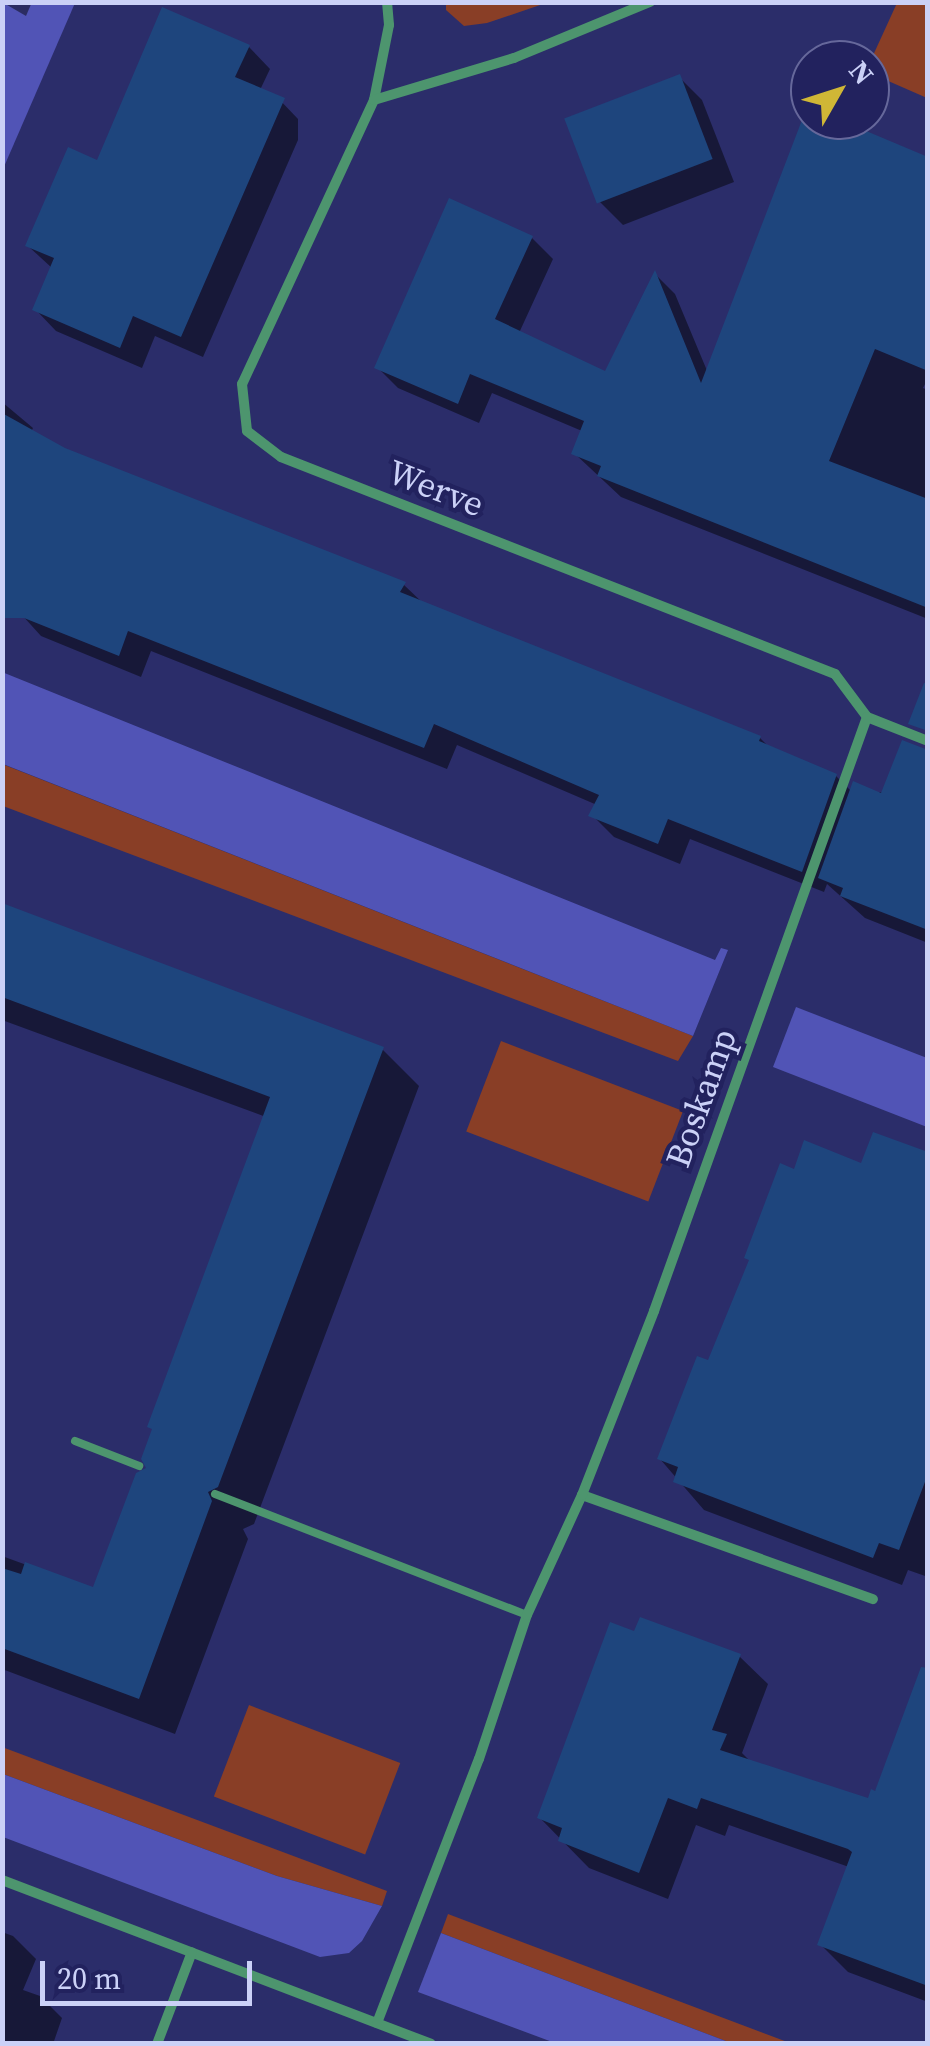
<!DOCTYPE html>
<html>
<head>
<meta charset="utf-8">
<style>
	body { margin:0 }
	#map { position:relative; width:930px; height:2046px; overflow:hidden; background:#2b2d6a; font-family:"Source Serif 4",serif }
	div>[style] { position:absolute }
	[style*='--x'] { left:calc(var(--x)*1px); top:calc(var(--y)*1px); width:calc(var(--w)*1px); rotate:calc(var(--a)*1deg) }
	.green>* { inset:0; background:#893e26; transform-origin:0 0 }
	.water>* { inset:0; background:#5154b6 }
	.shadow>* { inset:0; background:#0007 }
	.building>* { inset:0; background:#1e457d; transform-origin:0 0 }
	.service>* { height:8px; margin:-4px; padding:0 4px; transform-origin:4px; border-radius:4px; background:#4d956e }
	.minor>* { height:10px; margin:-5px; padding:0 5px; transform-origin:5px; border-radius:5px; background:#4d956e }
	span { translate:-50% -50%; white-space:nowrap; text-align:center; line-height:1.15; -webkit-text-stroke:9px #22225e; paint-order:stroke }
	.street-label { font-size:35px; color:#cbd1f7 }
	.frame { position:absolute; inset:0; border:5px solid #cbd1f7; pointer-events:none }
	.north { position:absolute; left:790px; top:40px; width:100px; height:100px; box-sizing:border-box; background:#22225e; border:2px solid #66689b; border-radius:50%; rotate:51deg; font-size:28px; font-weight:700; line-height:40px; text-align:center; color:#cbd1f7 }
	.north::after { content:''; display:block; margin:auto; width:35px; height:45px; background:#d0b736; clip-path:polygon(50% 0,100% 100%,50% 72%,0 100%) }
	.scale { position:absolute; left:40px; top:1961px; width:212px; height:45px; box-sizing:border-box; border:5px solid #cbd1f7; border-top:0; padding-left:12px; font-size:30px; line-height:35px; white-space:nowrap; color:#cbd1f7; -webkit-text-stroke:8px #22225e; paint-order:stroke }
</style>
</head>
<body>
<div id="map">
	<div class="green">
		<div style="clip-path:polygon(446px 3px,446px 2px,546px 3px,487px 23px,464px 26px,446px 10px)"></div>
		<div style="clip-path:polygon(897px 3px,927px 3px,927px 98px,870px 73px,870px 62px)"></div>
		<div style="clip-path:polygon(2px 764px,693px 1036px,678px 1061px,3px 806px)"></div>
		<div style="left:501px;top:1041px;width:195px;height:97px;rotate:21deg"></div>
		<div style="left:249px;top:1705px;width:162px;height:98px;rotate:21deg"></div>
		<div style="clip-path:polygon(2px 1747px,387px 1891px,382px 1906px,277px 1876px,3px 1774px)"></div>
		<div style="clip-path:polygon(448px 1914px,790px 2043px,731px 2043px,441px 1933px)"></div>
	</div>
	<div class="water">
		<div style="clip-path:polygon(3px 2px,75px 3px,3px 169px,2px 3px)"></div>
		<div style="clip-path:polygon(2px 672px,715px 960px,721px 948px,728px 950px,693px 1036px,3px 764px)"></div>
		<div style="clip-path:polygon(796px 1007px,927px 1058px,927px 1127px,773px 1067px)"></div>
		<div style="clip-path:polygon(3px 1774px,277px 1876px,382px 1906px,362px 1941px,349px 1953px,320px 1957px,3px 1837px)"></div>
		<div style="clip-path:polygon(441px 1933px,731px 2043px,555px 2043px,418px 1992px)"></div>
	</div>
	<div class="shadow">
		<div style="clip-path:polygon(2px 2px,32px 2px,26px 16px)"></div>
		<div style="clip-path:polygon(249px 47px,270px 69px,260px 90px,276px 96px,298px 119px,298px 140px,203px 357px,155px 336px,142px 368px,56px 331px,35px 309px,52px 268px,28px 246px,98px 162px)"></div>
		<div style="clip-path:polygon(679px 77px,702px 100px,734px 182px,623px 225px,600px 202px)"></div>
		<div style="clip-path:polygon(809px 109px,810px 120px,834px 120px,928px 160px,928px 378px,923px 388px,928px 390px,928px 619px,621px 497px,574px 453px,582px 431px,492px 393px,479px 423px,398px 388px,377px 367px,532px 238px,553px 259px,519px 333px,606px 374px,655px 274px,675px 294px,708px 373px)"></div>
		<div style="clip-path:polygon(2px 402px,33px 428px,31px 432px,64px 450px,404px 585px,424px 604px,760px 738px,770px 748px,836px 776px,852px 792px,928px 793px,928px 943px,865px 918px,827px 884px,824px 892px,690px 839px,680px 864px,614px 837px,592px 815px,597px 805px,457px 745px,447px 769px,151px 651px,141px 677px,41px 636px,2px 593px)"></div>
		<div style="clip-path:polygon(2px 906px,382px 1049px,419px 1086px,260px 1508px,254px 1524px,243px 1529px,248px 1539px,175px 1734px,2px 1669px,2px 1556px,95px 1590px,150px 1469px,266px 1117px,2px 1020px)"></div>
		<div style="clip-path:polygon(928px 1155px,928px 1577px,908px 1570px,902px 1585px,704px 1510px,660px 1459px,710px 1363px,795px 1172px)"></div>
		<div style="clip-path:polygon(636px 1634px,739px 1656px,768px 1684px,742px 1753px,752px 1763px,869px 1801px,928px 1706px,928px 2002px,848px 1972px,820px 1944px,849px 1867px,729px 1825px,725px 1836px,696px 1825px,668px 1899px,589px 1868px,539px 1817px)"></div>
		<div style="clip-path:polygon(2px 1932px,13px 1936px,36px 1959px,23px 1990px,40px 1996px,62px 2018px,53px 2044px,2px 2044px)"></div>
	</div>
	<div class="building">
		<div style="clip-path:polygon(162px 7px,250px 45px,235px 77px,285px 98px,181px 337px,133px 316px,120px 348px,32px 310px,54px 258px,25px 246px,68px 147px,97px 160px)"></div>
		<div style="left:680px;top:74px;width:91px;height:124px;rotate:69deg"></div>
		<div style="clip-path:polygon(807px 107px,810px 120px,840px 120px,928px 157px,928px 371px,875px 349px,829px 461px,928px 499px,928px 608px,597px 476px,601px 466px,571px 454px,584px 421px,470px 374px,458px 404px,374px 368px,449px 198px,533px 236px,495px 319px,605px 371px,655px 270px,701px 383px)"></div>
		<div style="clip-path:polygon(2px 413px,65px 448px,406px 582px,400px 592px,761px 736px,759px 741px,837px 774px,802px 872px,668px 819px,658px 844px,588px 816px,599px 795px,434px 724px,424px 748px,128px 631px,119px 656px,24px 618px,2px 618px)"></div>
		<div style="clip-path:polygon(924px 683px,928px 684px,928px 731px,908px 724px)"></div>
		<div style="clip-path:polygon(902px 740px,928px 750px,928px 930px,840px 896px,843px 888px,818px 878px,853px 781px,881px 793px)"></div>
		<div style="clip-path:polygon(2px 903px,384px 1047px,224px 1471px,218px 1487px,208px 1492px,212px 1501px,139px 1699px,2px 1648px,2px 1568px,21px 1574px,25px 1562px,93px 1587px,136px 1473px,146px 1468px,141px 1459px,152px 1429px,147px 1427px,270px 1097px,2px 997px)"></div>
		<div style="clip-path:polygon(873px 1132px,928px 1152px,928px 1474px,899px 1550px,879px 1543px,873px 1558px,673px 1482px,678px 1467px,657px 1459px,697px 1356px,708px 1360px,749px 1260px,744px 1258px,780px 1163px,794px 1169px,804px 1140px,861px 1163px)"></div>
		<div style="clip-path:polygon(640px 1617px,741px 1654px,712px 1730px,727px 1734px,720px 1750px,868px 1798px,871px 1789px,875px 1791px,921px 1667px,928px 1668px,928px 1986px,817px 1945px,852px 1852px,848px 1849px,701px 1798px,697px 1809px,668px 1798px,639px 1873px,558px 1841px,562px 1828px,537px 1818px,610px 1622px,634px 1631px)"></div>
	</div>
	<div class="service">
		<div style="--x:75;--y:1441;--w:69;--a:21.3"></div>
		<div style="--x:215;--y:1494;--w:335;--a:21.2"></div>
	</div>
	<div class="minor">
		<div style="--x:387;--y:2;--w:23;--a:85"></div>
		<div style="--x:389;--y:25;--w:76;--a:101.3"></div>
		<div style="--x:374;--y:100;--w:313;--a:114.9"></div>
		<div style="--x:242;--y:384;--w:47;--a:83.9"></div>
		<div style="--x:247;--y:431;--w:43;--a:37.4"></div>
		<div style="--x:281;--y:457;--w:595;--a:21.39"></div>
		<div style="--x:835;--y:674;--w:54;--a:53.3"></div>
		<div style="--x:867;--y:717;--w:66;--a:21.5"></div>
		<div style="--x:374;--y:100;--w:146;--a:-16.7"></div>
		<div style="--x:514;--y:58;--w:147;--a:-22.4"></div>
		<div style="--x:582;--y:1495;--w:309;--a:19.7"></div>
		<div style="--x:2;--y:1880;--w:459;--a:20.9"></div>
		<div style="--x:377;--y:2023;--w:283;--a:-68.9"></div>
		<div style="--x:479;--y:1759;--w:152;--a:-71.6"></div>
		<div style="--x:527;--y:1615;--w:132;--a:-65.4"></div>
		<div style="--x:582;--y:1495;--w:198;--a:-68.6"></div>
		<div style="--x:654;--y:1311;--w:631;--a:-70.27"></div>
		<div style="--x:157;--y:2044;--w:98;--a:-69.2"></div>
	</div>
	<div class="street-label">
		<span style="left:436px;top:488px;rotate:21deg">Werve</span>
		<span style="left:701px;top:1098px;rotate:-70deg">Boskamp</span>
	</div>
	<div class="frame"></div>
	<div class="north">N</div>
	<div class="scale">20 m</div>
</div>
</body>
</html>
